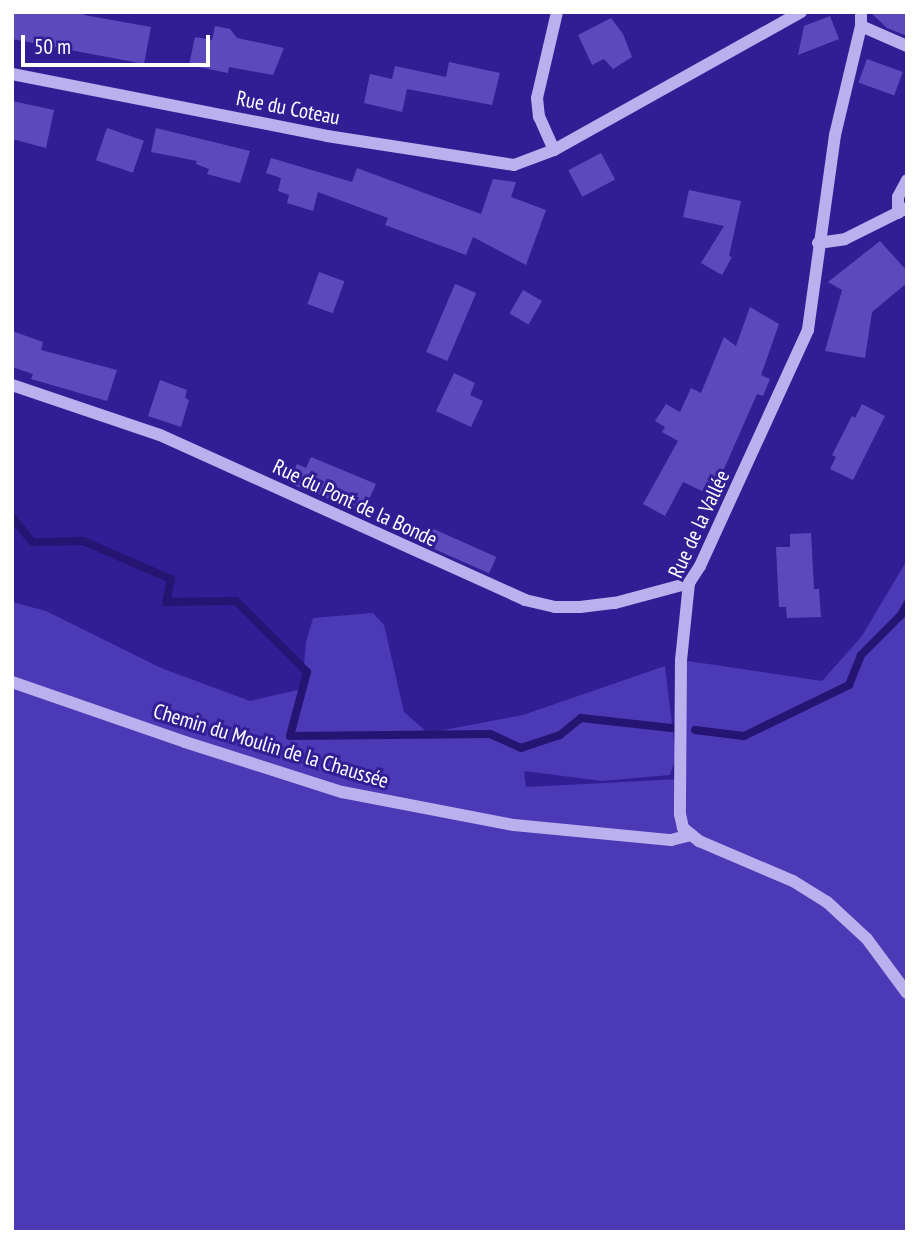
<!DOCTYPE html>
<html>
<head>
<meta charset="utf-8">
<style>
	body { margin:0 }
	#map { position:relative; width:919px; height:1244px; overflow:hidden; background:#321e94; font-family:"PT Sans Narrow",sans-serif }
	div>[style] { position:absolute }
	[style*='--x'] { left:calc(var(--x)*1px); top:calc(var(--y)*1px); width:calc(var(--w)*1px); rotate:calc(var(--a)*1deg) }
	.green>* { inset:0; background:#4c39b5 }
	.stream>* { height:8px; margin:-4px; padding:0 4px; transform-origin:4px; border-radius:4px; background:#251472 }
	.building>* { inset:0; background:#5c4abd; transform-origin:0 0 }
	.minor>* { height:12px; margin:-6px; padding:0 6px; transform-origin:6px; border-radius:6px; background:#bab0ee }
	span { translate:-50% -50%; white-space:nowrap; text-align:center; line-height:1.15; -webkit-text-stroke:6px #321e94; paint-order:stroke }
	.street-label { font-size:21px; color:#fff }
	.frame { position:absolute; inset:0; border:14px solid #fff; pointer-events:none }
	.scale { position:absolute; left:21px; top:35px; width:189px; height:32px; box-sizing:border-box; border:4px solid #fff; border-top:0; padding-left:9px; font-size:21px; line-height:24px; white-space:nowrap; color:#fff; -webkit-text-stroke:5px #321e94; paint-order:stroke }
</style>
</head>
<body>
<div id="map">
	<div class="green">
		<div style="clip-path:polygon(907px 560px,907px 1232px,12px 1232px,12px 602px,46px 611px,161px 668px,250px 701px,302px 689px,306px 642px,313px 618px,373px 613px,384px 625px,404px 712px,428px 733px,523px 715px,665px 666px,676px 758px,670px 775px,602px 781px,524px 771px,526px 787px,681px 779px,681px 660px,822px 681px,862px 636px)"></div>
	</div>
	<div class="stream">
		<div style="--x:12;--y:517;--w:32;--a:51"></div>
		<div style="--x:32;--y:542;--w:51;--a:-1.1"></div>
		<div style="--x:83;--y:541;--w:96;--a:23.4"></div>
		<div style="--x:171;--y:579;--w:24;--a:102"></div>
		<div style="--x:166;--y:602;--w:70;--a:-0.8"></div>
		<div style="--x:236;--y:601;--w:100;--a:45"></div>
		<div style="--x:307;--y:672;--w:66;--a:104.9"></div>
		<div style="--x:290;--y:736;--w:200;--a:-0.6"></div>
		<div style="--x:490;--y:734;--w:34;--a:24"></div>
		<div style="--x:521;--y:748;--w:41;--a:-18.4"></div>
		<div style="--x:560;--y:735;--w:27;--a:-39"></div>
		<div style="--x:581;--y:718;--w:91;--a:6.3"></div>
		<div style="--x:695;--y:730;--w:49;--a:7"></div>
		<div style="--x:744;--y:736;--w:117;--a:-25.9"></div>
		<div style="--x:849;--y:685;--w:32;--a:-68"></div>
		<div style="--x:861;--y:655;--w:57;--a:-45"></div>
		<div style="--x:901;--y:615;--w:13;--a:-61"></div>
	</div>
	<div class="building">
		<div style="clip-path:polygon(12px 12px,85px 12px,84px 15px,151px 27px,144px 64px,12px 39px)"></div>
		<div style="clip-path:polygon(870px 12px,907px 12px,907px 36px,887px 28px)"></div>
		<div style="clip-path:polygon(830px 16px,839px 39px,798px 55px,804px 26px)"></div>
		<div style="clip-path:polygon(611px 18px,623px 34px,632px 57px,613px 69px,604px 59px,592px 65px,578px 35px)"></div>
		<div style="clip-path:polygon(215px 26px,230px 29px,237px 38px,284px 48px,273px 75px,229px 67px,228px 73px,189px 65px,195px 37px,212px 40px)"></div>
		<div style="left:867px;top:59px;width:38px;height:25px;rotate:20deg"></div>
		<div style="clip-path:polygon(449px 62px,500px 73px,492px 105px,407px 89px,402px 112px,364px 103px,370px 74px,392px 79px,395px 66px,446px 77px)"></div>
		<div style="clip-path:polygon(12px 101px,54px 110px,46px 148px,12px 139px)"></div>
		<div style="left:107px;top:128px;width:39px;height:34px;rotate:19deg"></div>
		<div style="clip-path:polygon(156px 128px,250px 151px,240px 183px,207px 174px,209px 169px,196px 164px,197px 161px,151px 152px)"></div>
		<div style="left:601px;top:153px;width:30px;height:37px;rotate:62deg"></div>
		<div style="clip-path:polygon(271px 158px,352px 182px,357px 168px,481px 214px,493px 179px,516px 182px,511px 197px,546px 210px,526px 265px,473px 237px,466px 255px,385px 225px,388px 218px,318px 192px,313px 211px,287px 203px,289px 195px,278px 191px,281px 178px,266px 173px)"></div>
		<div style="clip-path:polygon(689px 190px,741px 201px,729px 256px,732px 257px,722px 275px,701px 263px,724px 226px,683px 217px)"></div>
		<div style="clip-path:polygon(880px 241px,907px 271px,907px 283px,872px 312px,865px 358px,825px 351px,842px 290px,828px 282px)"></div>
		<div style="left:319px;top:272px;width:27px;height:34px;rotate:20deg"></div>
		<div style="left:455px;top:284px;width:23px;height:74px;rotate:23deg"></div>
		<div style="left:523px;top:290px;width:22px;height:27px;rotate:30deg"></div>
		<div style="clip-path:polygon(750px 307px,779px 324px,761px 375px,770px 379px,763px 396px,757px 394px,716px 487px,707px 483px,702px 491px,683px 482px,665px 516px,643px 504px,678px 441px,662px 432px,665px 427px,655px 421px,666px 404px,680px 412px,691px 388px,701px 393px,724px 337px,736px 346px)"></div>
		<div style="clip-path:polygon(12px 331px,43px 342px,41px 350px,117px 370px,107px 401px,31px 379px,33px 374px,12px 367px)"></div>
		<div style="clip-path:polygon(454px 373px,475px 383px,470px 395px,483px 401px,471px 427px,436px 411px)"></div>
		<div style="clip-path:polygon(160px 380px,187px 390px,185px 398px,189px 400px,181px 427px,148px 416px)"></div>
		<div style="clip-path:polygon(862px 404px,885px 416px,853px 480px,830px 469px,836px 457px,832px 455px,852px 416px,855px 418px)"></div>
		<div style="clip-path:polygon(311px 457px,376px 484px,363px 512px,288px 483px,297px 464px,306px 468px)"></div>
		<div style="left:427px;top:526px;width:76px;height:18px;rotate:24deg"></div>
		<div style="clip-path:polygon(811px 533px,814px 589px,819px 589px,821px 617px,787px 618px,786px 607px,779px 607px,776px 547px,790px 547px,790px 534px)"></div>
	</div>
	<div class="minor">
		<div style="--x:861;--y:12;--w:14;--a:90"></div>
		<div style="--x:861;--y:26;--w:112;--a:103.4"></div>
		<div style="--x:835;--y:135;--w:197;--a:97.9"></div>
		<div style="--x:808;--y:330;--w:260;--a:114.6"></div>
		<div style="--x:700;--y:566;--w:20;--a:123"></div>
		<div style="--x:689;--y:583;--w:77;--a:95.9"></div>
		<div style="--x:681;--y:660;--w:154;--a:90.4"></div>
		<div style="--x:680;--y:814;--w:14;--a:78"></div>
		<div style="--x:683;--y:828;--w:21;--a:39"></div>
		<div style="--x:699;--y:841;--w:102;--a:23.1"></div>
		<div style="--x:793;--y:881;--w:40;--a:32"></div>
		<div style="--x:827;--y:902;--w:54;--a:42.8"></div>
		<div style="--x:867;--y:939;--w:67;--a:53.5"></div>
		<div style="--x:861;--y:26;--w:50;--a:23.5"></div>
		<div style="--x:12;--y:74;--w:321;--a:11.1"></div>
		<div style="--x:327;--y:136;--w:189;--a:8.8"></div>
		<div style="--x:514;--y:165;--w:43;--a:-20.6"></div>
		<div style="--x:554;--y:150;--w:283;--a:-29.2"></div>
		<div style="--x:554;--y:150;--w:36;--a:-114"></div>
		<div style="--x:539;--y:117;--w:19;--a:-96"></div>
		<div style="--x:537;--y:98;--w:88;--a:-76.9"></div>
		<div style="--x:898;--y:213;--w:16;--a:-90"></div>
		<div style="--x:898;--y:197;--w:19;--a:-62"></div>
		<div style="--x:818;--y:243;--w:27;--a:-8"></div>
		<div style="--x:845;--y:239;--w:69;--a:-26.6"></div>
		<div style="--x:12;--y:385;--w:156;--a:18.7"></div>
		<div style="--x:160;--y:435;--w:401;--a:24.3"></div>
		<div style="--x:525;--y:600;--w:31;--a:13"></div>
		<div style="--x:555;--y:607;--w:25;--a:0"></div>
		<div style="--x:580;--y:607;--w:35;--a:-7"></div>
		<div style="--x:615;--y:603;--w:77;--a:-15.1"></div>
		<div style="--x:12;--y:682;--w:183;--a:19.1"></div>
		<div style="--x:185;--y:742;--w:165;--a:17.7"></div>
		<div style="--x:342;--y:792;--w:175;--a:10.9"></div>
		<div style="--x:514;--y:825;--w:158;--a:5.5"></div>
		<div style="--x:671;--y:840;--w:21;--a:-14"></div>
	</div>
	<div class="street-label">
		<span style="left:288px;top:108px;rotate:11deg">Rue du Coteau</span>
		<span style="left:355px;top:503px;rotate:25deg">Rue du Pont de la Bonde</span>
		<span style="left:699px;top:524px;rotate:-65deg">Rue de la Vallée</span>
		<span style="left:271px;top:746px;rotate:17deg">Chemin du Moulin de la Chaussée</span>
	</div>
	<div class="frame"></div>
	<div class="scale">50 m</div>
</div>
</body>
</html>
